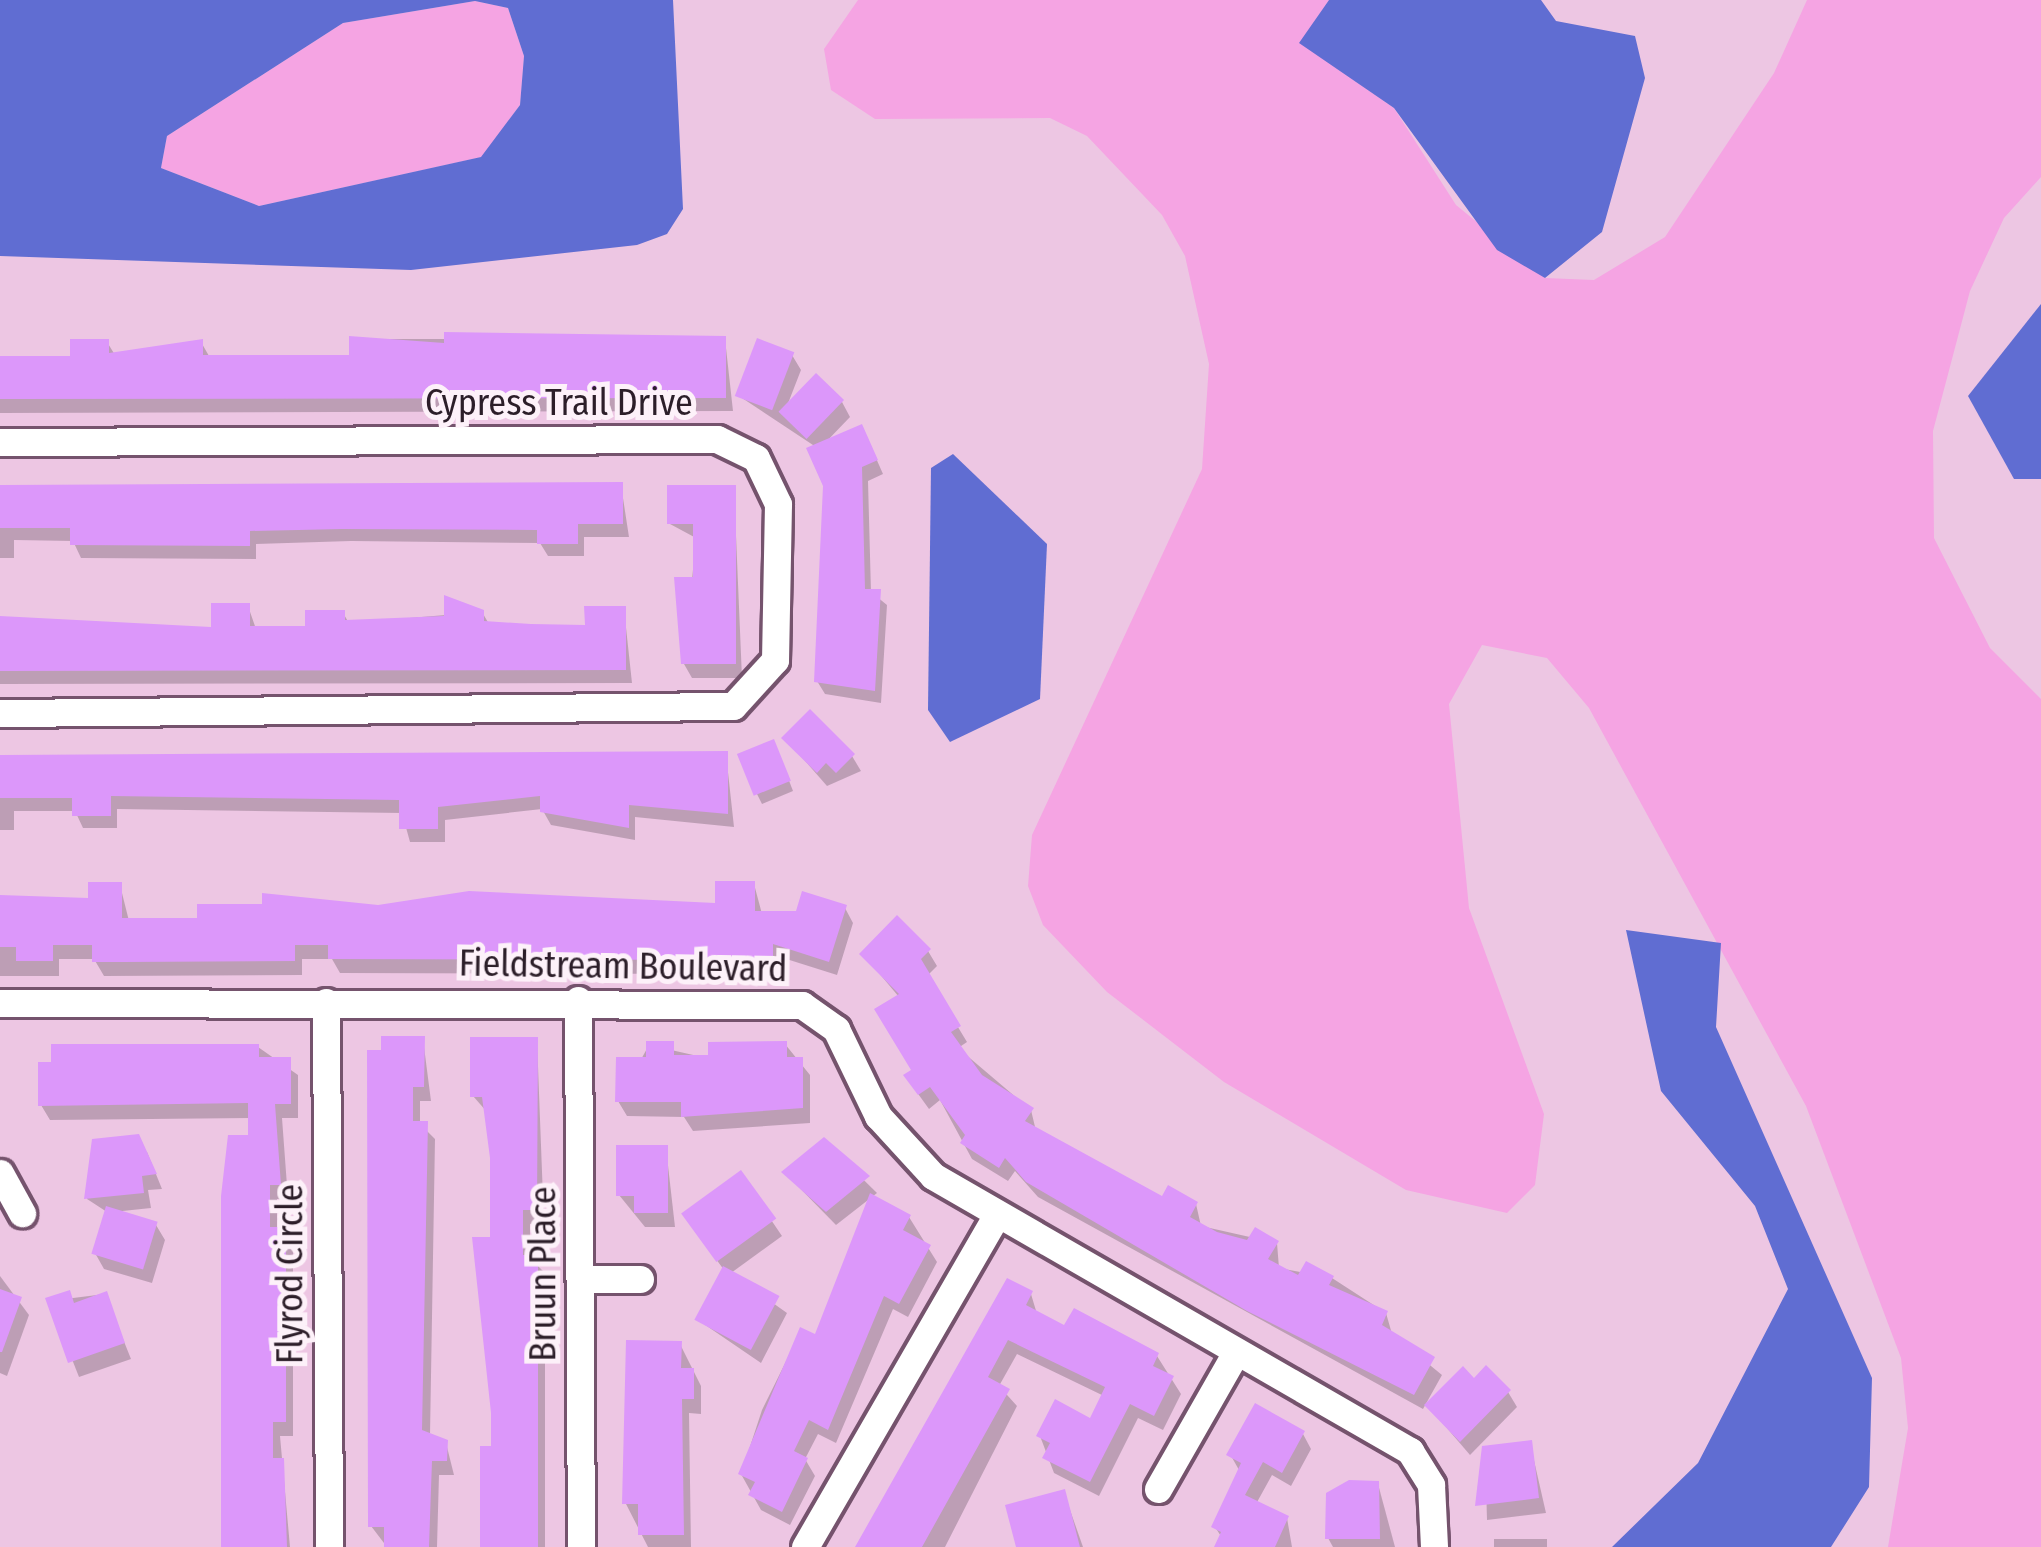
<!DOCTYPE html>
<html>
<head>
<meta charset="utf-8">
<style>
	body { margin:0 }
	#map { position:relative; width:2041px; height:1547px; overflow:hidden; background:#edc6e3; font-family:"Fira Sans Condensed",sans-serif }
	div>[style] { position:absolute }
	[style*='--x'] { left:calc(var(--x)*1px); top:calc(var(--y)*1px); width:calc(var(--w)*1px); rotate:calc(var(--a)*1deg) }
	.green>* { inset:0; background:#f5a4e3 }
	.water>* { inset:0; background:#606dd2 }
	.shadow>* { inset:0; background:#0003; transform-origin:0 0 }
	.building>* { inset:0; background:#dc97fa; transform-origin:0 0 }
	.roads { filter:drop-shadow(3px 0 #75536d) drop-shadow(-3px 0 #75536d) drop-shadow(0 3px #75536d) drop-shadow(0 -3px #75536d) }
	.minor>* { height:27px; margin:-13.5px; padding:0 13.5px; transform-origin:13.5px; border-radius:13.5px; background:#fff }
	span { translate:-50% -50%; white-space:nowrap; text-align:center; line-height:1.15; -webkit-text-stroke:10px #fdf1f9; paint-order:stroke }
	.street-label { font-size:36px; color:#2c1e29 }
</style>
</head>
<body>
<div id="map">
	<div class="green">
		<div style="clip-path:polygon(858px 0,1329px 0,1300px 43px,1394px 108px,1456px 205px,1545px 278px,1594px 280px,1665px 237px,1774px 73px,1807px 0,2041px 0,2041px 177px,2004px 218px,1970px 291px,1933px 431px,1934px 538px,1990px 648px,2041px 699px,2041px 1547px,1888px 1547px,1908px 1428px,1901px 1358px,1806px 1106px,1589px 708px,1547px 658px,1482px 645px,1449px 704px,1469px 908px,1544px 1114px,1535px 1185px,1507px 1213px,1406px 1190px,1224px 1082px,1107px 992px,1043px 925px,1028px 886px,1032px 835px,1202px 469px,1209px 364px,1185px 256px,1162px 215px,1087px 136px,1050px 118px,875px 119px,831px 90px,824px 49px)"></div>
		<div style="clip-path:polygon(475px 1px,508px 8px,524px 56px,520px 105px,482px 157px,259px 206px,161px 168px,167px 136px,343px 23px)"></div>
	</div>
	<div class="water">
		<div style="clip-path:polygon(evenodd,0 0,673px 0,683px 209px,667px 234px,637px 245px,411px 270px,0 256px,0 0,475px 1px,508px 8px,524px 56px,520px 105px,481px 157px,259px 206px,161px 168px,167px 136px,343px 23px,475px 1px)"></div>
		<div style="clip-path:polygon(1329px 0,1541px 0,1556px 21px,1635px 36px,1645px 78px,1602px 232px,1545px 278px,1497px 250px,1394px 108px,1299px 43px)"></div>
		<div style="clip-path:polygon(2041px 304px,2041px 479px,2014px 479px,1968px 396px)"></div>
		<div style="clip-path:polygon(953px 454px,1047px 544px,1040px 699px,950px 742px,928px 710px,931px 468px)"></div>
		<div style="clip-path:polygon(1626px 930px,1721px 943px,1716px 1027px,1872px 1378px,1869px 1487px,1831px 1547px,1612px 1547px,1698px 1463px,1788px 1289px,1755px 1206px,1661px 1091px)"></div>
	</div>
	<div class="shadow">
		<div style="clip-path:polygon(352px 339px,725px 339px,733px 411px,0 413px,0 359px,73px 359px,107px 342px,115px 355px,201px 342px,209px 356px,352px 358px)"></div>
		<div style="clip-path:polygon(792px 355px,801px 370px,787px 406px,842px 402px,850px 417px,825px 443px,868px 440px,883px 474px,868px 481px,871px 592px,887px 605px,881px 703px,825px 694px,817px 681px,826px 486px,816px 447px,739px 396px)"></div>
		<div style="clip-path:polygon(621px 485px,629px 537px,584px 537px,584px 556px,548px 556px,540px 543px,351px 541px,256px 544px,256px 559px,81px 558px,73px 541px,14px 540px,14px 558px,0 558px,0 490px)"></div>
		<div style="clip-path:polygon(734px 488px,742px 678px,692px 678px,684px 664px,696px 538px,670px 524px)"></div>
		<div style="clip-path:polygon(248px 606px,256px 629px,308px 629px,343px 613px,349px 623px,482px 612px,489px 624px,588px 628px,624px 609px,632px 683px,0 684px,0 617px,214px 630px)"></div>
		<div style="clip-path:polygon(785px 738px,852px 756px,861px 771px,827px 786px)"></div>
		<div style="clip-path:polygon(778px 752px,793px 791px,762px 804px,757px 794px)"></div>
		<div style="clip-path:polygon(726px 754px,734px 827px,635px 817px,635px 840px,551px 825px,542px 809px,445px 820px,445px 842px,410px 842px,402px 813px,117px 809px,117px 828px,83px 828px,75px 811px,14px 811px,14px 830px,0 830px,0 758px)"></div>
		<div style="clip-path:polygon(754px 884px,762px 914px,845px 908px,853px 923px,837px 975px,780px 957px,780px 974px,340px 973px,332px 959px,302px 959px,302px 975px,104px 976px,94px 959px,59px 959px,59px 976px,0 976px,0 904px,91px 901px,120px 885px,129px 921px,200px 921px,718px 906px)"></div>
		<div style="clip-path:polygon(928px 951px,937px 966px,927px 976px,967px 1042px,958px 1048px,1031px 1110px,1036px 1131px,1163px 1200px,1196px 1204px,1201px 1226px,1277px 1243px,1279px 1268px,1332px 1278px,1386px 1313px,1392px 1334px,1442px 1375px,1423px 1409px,1038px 1197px,1015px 1171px,1008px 1181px,972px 1159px,940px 1100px,929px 1109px,916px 1091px,899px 997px,863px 954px)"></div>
		<div style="clip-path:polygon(423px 1039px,431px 1101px,420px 1101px,420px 1124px,435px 1139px,430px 1436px,446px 1443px,454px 1475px,439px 1475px,437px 1547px,387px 1547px,371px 1526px,370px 1053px)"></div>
		<div style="clip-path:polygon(537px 1040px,544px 1224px,530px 1224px,530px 1258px,545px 1273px,545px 1547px,483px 1547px,494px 1449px,493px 1157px,487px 1112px,473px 1096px)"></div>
		<div style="clip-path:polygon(785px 1044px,810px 1075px,810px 1123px,693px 1131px,684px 1117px,627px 1116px,618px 1101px,649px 1045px,711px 1059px)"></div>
		<div style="clip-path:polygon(258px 1047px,298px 1075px,298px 1118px,282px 1118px,288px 1199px,277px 1199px,277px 1230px,293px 1245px,293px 1436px,280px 1436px,290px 1547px,224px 1547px,251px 1118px,50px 1120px,41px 1105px)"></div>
		<div style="clip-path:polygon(824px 1141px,877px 1193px,836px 1225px,785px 1173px)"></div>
		<div style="clip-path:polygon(95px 1142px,147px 1152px,162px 1189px,148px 1190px,151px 1208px,113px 1212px,156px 1225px,165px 1240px,152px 1283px,104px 1269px,95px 1253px,107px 1212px,87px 1199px)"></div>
		<div style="clip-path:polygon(666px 1148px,675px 1227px,645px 1227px,619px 1195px)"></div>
		<div style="clip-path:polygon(740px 1174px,782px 1236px,731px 1273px,787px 1313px,761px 1363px,698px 1320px,724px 1270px,694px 1229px)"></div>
		<div style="clip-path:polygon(909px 1217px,937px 1262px,908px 1317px,893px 1309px,836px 1443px,818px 1434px,805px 1459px,815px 1476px,790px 1525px,761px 1510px,741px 1474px,762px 1410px,801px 1331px,817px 1338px)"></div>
		<div style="clip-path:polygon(0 1276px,29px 1315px,7px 1376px,0 1373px)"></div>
		<div style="clip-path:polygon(105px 1294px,131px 1359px,79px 1377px,49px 1301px)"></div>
		<div style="clip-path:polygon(1031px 1294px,1037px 1314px,1065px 1329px,1157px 1356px,1181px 1394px,1163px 1430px,1138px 1418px,1099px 1496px,1054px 1473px,1040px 1436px,1091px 1422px,1104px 1396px,1017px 1354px,999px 1386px,1017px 1406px,945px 1547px,858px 1547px)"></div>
		<div style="clip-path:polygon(680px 1344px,701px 1386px,701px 1414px,689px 1413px,691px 1547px,648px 1547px,626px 1504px)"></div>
		<div style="clip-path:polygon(1474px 1382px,1508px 1392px,1517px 1407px,1470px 1455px,1428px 1406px)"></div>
		<div style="clip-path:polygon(1303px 1434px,1311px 1449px,1291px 1486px,1272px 1475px,1256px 1504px,1287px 1518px,1292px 1547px,1228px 1547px,1215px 1527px,1239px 1470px,1230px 1454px)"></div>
		<div style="clip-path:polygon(1530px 1443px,1546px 1513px,1487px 1520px,1485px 1449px)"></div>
		<div style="clip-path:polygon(1378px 1484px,1395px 1547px,1333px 1547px,1328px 1538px)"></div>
		<div style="clip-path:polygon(1064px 1493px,1083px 1547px,1019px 1547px)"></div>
		<div style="left:1494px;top:1539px;width:53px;height:8px"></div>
	</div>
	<div class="building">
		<div style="clip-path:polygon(444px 332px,726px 336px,726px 398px,0 399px,0 356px,70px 356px,70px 339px,109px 339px,109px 353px,203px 339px,203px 355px,349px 355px,349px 336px,444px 343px)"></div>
		<div style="left:757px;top:338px;width:40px;height:62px;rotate:21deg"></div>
		<div style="left:816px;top:373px;width:39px;height:54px;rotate:44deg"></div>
		<div style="clip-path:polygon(862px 424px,878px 460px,862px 467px,865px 589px,881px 589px,875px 691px,814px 682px,823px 486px,806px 448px)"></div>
		<div style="clip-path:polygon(623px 482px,623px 524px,578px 524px,578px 544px,537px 544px,537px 530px,342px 529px,250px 531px,250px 546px,70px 545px,70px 528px,0 528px,0 485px)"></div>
		<div style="clip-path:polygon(667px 485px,736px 485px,736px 664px,681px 664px,674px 577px,693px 577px,693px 524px,667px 524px)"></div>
		<div style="clip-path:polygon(444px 595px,484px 610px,484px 621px,531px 624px,585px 625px,584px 606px,626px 606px,626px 670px,0 671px,0 616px,211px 627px,211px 603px,250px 603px,250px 626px,305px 626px,305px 610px,345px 610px,345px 620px,444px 616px)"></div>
		<div style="clip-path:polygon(810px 709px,855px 754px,836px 773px,826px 763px,817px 773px,781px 738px)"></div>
		<div style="left:774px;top:739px;width:45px;height:40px;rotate:68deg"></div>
		<div style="clip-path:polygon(728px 751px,728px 814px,629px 805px,629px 828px,540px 812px,540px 796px,438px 807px,438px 829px,399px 829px,399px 800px,111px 796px,111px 816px,72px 816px,72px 798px,0 798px,0 755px)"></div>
		<div style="clip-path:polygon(715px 881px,755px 881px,755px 911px,796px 911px,802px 891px,847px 905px,829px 962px,773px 944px,773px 960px,328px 959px,328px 945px,295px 945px,295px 961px,122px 962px,92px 962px,92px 945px,53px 945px,53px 961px,16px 961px,16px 947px,0 947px,0 895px,88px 898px,88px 882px,122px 882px,122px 918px,197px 918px,197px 904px,262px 904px,262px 893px,378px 905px,469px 891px,715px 903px)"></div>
		<div style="clip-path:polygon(897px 915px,931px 949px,921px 959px,961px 1026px,951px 1032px,982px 1075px,1034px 1108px,1025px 1121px,1162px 1196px,1168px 1185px,1198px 1202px,1190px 1217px,1217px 1232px,1247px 1240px,1255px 1227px,1279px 1241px,1268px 1259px,1298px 1275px,1306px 1261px,1334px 1276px,1329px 1285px,1388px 1311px,1382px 1325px,1435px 1357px,1414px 1395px,1247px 1311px,1026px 1182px,1005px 1158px,999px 1168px,960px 1143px,965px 1135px,930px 1087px,918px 1095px,903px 1075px,911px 1070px,874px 1009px,899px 994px,859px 954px)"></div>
		<div style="clip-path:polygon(381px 1036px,425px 1036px,424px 1087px,413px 1087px,413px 1121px,428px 1121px,422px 1430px,448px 1440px,447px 1461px,432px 1461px,429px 1547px,384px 1547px,384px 1527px,368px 1527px,367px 1050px,381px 1050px)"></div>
		<div style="clip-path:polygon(470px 1037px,538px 1037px,537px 1210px,523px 1210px,523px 1255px,538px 1255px,538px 1547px,480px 1547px,480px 1446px,491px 1446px,491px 1413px,472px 1237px,490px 1237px,490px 1158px,482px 1097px,470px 1097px)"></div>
		<div style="clip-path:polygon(646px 1041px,674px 1041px,674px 1055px,708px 1055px,708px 1042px,787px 1041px,787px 1057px,803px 1057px,803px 1108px,681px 1117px,681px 1102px,615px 1102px,616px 1057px,646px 1057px)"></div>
		<div style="clip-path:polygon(51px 1044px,259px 1044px,259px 1057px,291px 1057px,291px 1104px,275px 1104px,281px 1185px,270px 1185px,270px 1227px,286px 1227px,286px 1422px,273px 1422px,273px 1458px,284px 1458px,287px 1547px,221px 1547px,221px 1196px,228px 1135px,248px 1135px,248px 1103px,38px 1106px,38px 1062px,51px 1062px)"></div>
		<div style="clip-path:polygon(139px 1134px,157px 1174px,142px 1176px,144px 1193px,84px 1199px,92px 1139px)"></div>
		<div style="clip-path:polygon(824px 1137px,870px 1176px,826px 1212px,781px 1172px)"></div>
		<div style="clip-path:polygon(616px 1145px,668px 1145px,668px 1213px,634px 1213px,634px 1196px,616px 1196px)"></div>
		<div style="left:741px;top:1170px;width:60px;height:74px;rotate:54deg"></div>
		<div style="clip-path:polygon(870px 1193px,911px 1215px,903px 1230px,931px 1245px,899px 1304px,884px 1296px,828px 1430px,809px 1420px,794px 1451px,808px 1458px,782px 1512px,748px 1495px,755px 1482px,738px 1474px,800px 1327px,815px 1334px)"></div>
		<div style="left:106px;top:1206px;width:54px;height:50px;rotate:17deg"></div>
		<div style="left:723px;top:1266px;width:64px;height:61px;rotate:28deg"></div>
		<div style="clip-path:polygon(1007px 1278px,1033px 1291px,1026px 1305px,1064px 1325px,1074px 1308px,1159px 1353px,1153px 1366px,1174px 1376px,1154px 1416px,1130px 1404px,1090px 1482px,1042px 1458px,1050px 1443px,1036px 1436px,1055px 1399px,1090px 1418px,1105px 1387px,1008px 1340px,988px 1377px,1010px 1389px,922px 1547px,855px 1547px)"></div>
		<div style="clip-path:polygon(0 1289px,22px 1297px,2px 1352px,0 1352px)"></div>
		<div style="clip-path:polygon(70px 1290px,74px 1303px,107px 1291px,125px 1343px,68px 1363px,45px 1298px)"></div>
		<div style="clip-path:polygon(626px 1340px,682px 1341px,681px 1368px,694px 1368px,694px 1399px,682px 1399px,684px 1535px,638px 1535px,638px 1504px,622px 1504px)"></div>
		<div style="clip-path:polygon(1486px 1365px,1511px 1390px,1460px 1442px,1424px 1405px,1463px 1366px,1474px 1378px)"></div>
		<div style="clip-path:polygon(1255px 1403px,1305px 1431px,1282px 1473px,1263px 1462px,1245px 1495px,1289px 1516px,1275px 1547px,1214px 1547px,1221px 1532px,1211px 1527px,1241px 1463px,1226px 1455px)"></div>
		<div style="clip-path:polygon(1532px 1440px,1539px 1498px,1475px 1506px,1482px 1446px)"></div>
		<div style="clip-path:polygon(1349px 1480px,1379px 1481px,1380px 1539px,1325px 1539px,1326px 1493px)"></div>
		<div style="clip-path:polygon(1065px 1489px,1080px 1547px,1016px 1547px,1005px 1505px)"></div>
	</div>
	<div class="roads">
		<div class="minor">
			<div style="--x:0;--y:442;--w:717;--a:-0.24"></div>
			<div style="--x:717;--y:439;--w:43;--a:26"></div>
			<div style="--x:756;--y:458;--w:51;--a:64.4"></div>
			<div style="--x:778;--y:504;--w:156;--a:91.1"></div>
			<div style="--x:775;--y:660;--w:62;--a:132.4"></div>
			<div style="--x:733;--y:706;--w:733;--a:179.45"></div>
			<div style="--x:578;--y:1000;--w:547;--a:89.69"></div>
			<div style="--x:326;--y:1002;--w:545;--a:89.68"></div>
			<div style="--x:0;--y:1003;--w:802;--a:0.14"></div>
			<div style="--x:802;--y:1005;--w:42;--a:35.2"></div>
			<div style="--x:836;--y:1029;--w:97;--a:64.2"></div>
			<div style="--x:878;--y:1116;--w:81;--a:47.5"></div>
			<div style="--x:933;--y:1176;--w:551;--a:29.96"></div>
			<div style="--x:1410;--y:1451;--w:40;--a:58"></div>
			<div style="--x:1431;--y:1485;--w:62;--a:87.2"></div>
			<div style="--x:0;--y:1173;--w:46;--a:61.2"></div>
			<div style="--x:580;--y:1279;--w:60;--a:0"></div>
			<div style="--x:1158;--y:1489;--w:158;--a:-60.3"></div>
			<div style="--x:805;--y:1547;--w:384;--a:-60"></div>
		</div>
	</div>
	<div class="street-label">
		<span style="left:559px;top:404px">Cypress Trail Drive</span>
		<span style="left:623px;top:967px;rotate:1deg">Fieldstream Boulevard</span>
		<span style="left:291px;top:1274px;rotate:-90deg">Flyrod Circle</span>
		<span style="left:544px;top:1274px;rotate:-90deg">Bruun Place</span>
	</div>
</div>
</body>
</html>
